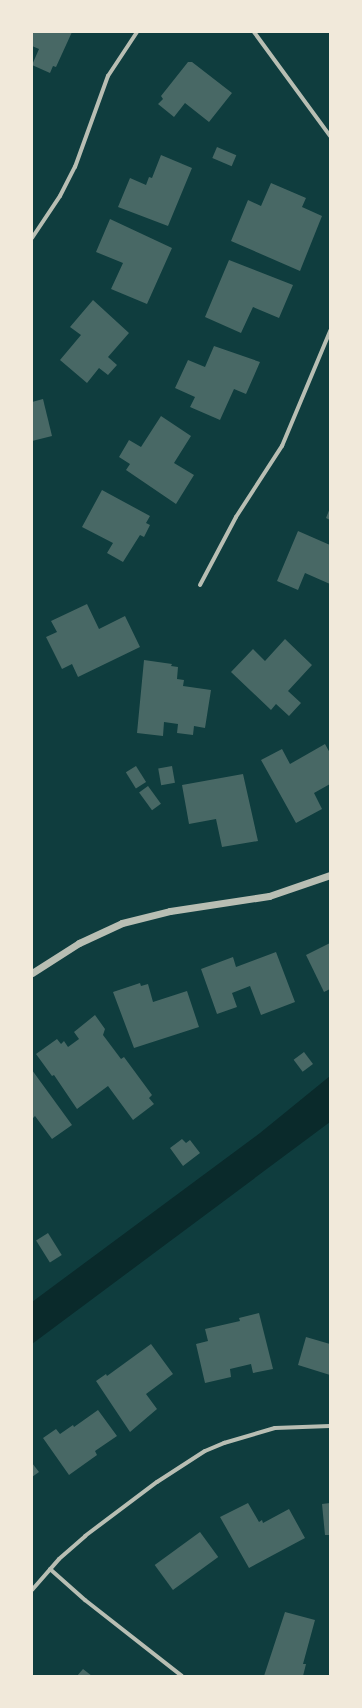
<!DOCTYPE html>
<html>
<head>
<meta charset="utf-8">
<style>
	body { margin:0 }
	#map { position:relative; width:362px; height:1708px; overflow:hidden; background:#0f3d3e; font-family:Lato,sans-serif }
	div>[style] { position:absolute }
	[style*='--x'] { left:calc(var(--x)*1px); top:calc(var(--y)*1px); width:calc(var(--w)*1px); rotate:calc(var(--a)*1deg) }
	.water>* { inset:0; background:#0a2a2b }
	.building>* { inset:0; background:#486865; transform-origin:0 0 }
	.minor>* { height:4px; margin:-2px; padding:0 2px; transform-origin:2px; border-radius:2px; background:#b8beb3 }
	.tertiary>* { height:7px; margin:-3.5px; padding:0 3.5px; transform-origin:3.5px; border-radius:3.5px; background:#b8beb3 }
	span { translate:-50% -50%; white-space:nowrap; text-align:center; line-height:1.15; -webkit-text-stroke:3px #f1e9da; paint-order:stroke }
	.frame { position:absolute; inset:0; border:33px solid #f1e9da; pointer-events:none }
</style>
</head>
<body>
<div id="map">
	<div class="water">
		<div style="clip-path:polygon(330px 1076px,330px 1122px,32px 1344px,32px 1302px,260px 1133px)"></div>
	</div>
	<div class="building">
		<div style="clip-path:polygon(32px 32px,72px 32px,56px 67px,53px 66px,50px 73px,32px 65px,39px 49px,32px 46px)"></div>
		<div style="clip-path:polygon(188px 62px,192px 62px,232px 93px,209px 122px,185px 103px,174px 117px,158px 104px,163px 99px,161px 96px)"></div>
		<div style="left:217px;top:147px;width:21px;height:12px;rotate:23deg"></div>
		<div style="clip-path:polygon(161px 155px,192px 168px,168px 226px,118px 207px,130px 178px,146px 185px,149px 177px,152px 178px)"></div>
		<div style="clip-path:polygon(271px 183px,306px 198px,302px 207px,322px 216px,300px 271px,231px 241px,248px 200px,261px 206px)"></div>
		<div style="clip-path:polygon(110px 219px,172px 248px,147px 304px,111px 289px,123px 263px,96px 252px)"></div>
		<div style="clip-path:polygon(229px 260px,293px 285px,279px 318px,253px 307px,241px 333px,205px 317px)"></div>
		<div style="clip-path:polygon(93px 300px,129px 333px,108px 357px,117px 365px,108px 375px,99px 368px,87px 383px,60px 360px,81px 335px,70px 327px)"></div>
		<div style="clip-path:polygon(214px 346px,260px 362px,246px 394px,234px 389px,220px 420px,190px 407px,195px 397px,175px 388px,188px 360px,205px 367px)"></div>
		<div style="clip-path:polygon(43px 399px,52px 436px,32px 441px,32px 402px)"></div>
		<div style="clip-path:polygon(161px 416px,191px 436px,174px 463px,194px 475px,176px 504px,126px 470px,130px 464px,119px 457px,129px 440px,141px 447px)"></div>
		<div style="clip-path:polygon(102px 490px,150px 516px,146px 523px,150px 525px,144px 537px,140px 535px,123px 562px,107px 553px,113px 543px,82px 527px)"></div>
		<div style="clip-path:polygon(330px 508px,330px 520px,326px 518px)"></div>
		<div style="clip-path:polygon(298px 531px,330px 545px,330px 584px,305px 573px,298px 590px,277px 581px)"></div>
		<div style="clip-path:polygon(87px 604px,99px 629px,125px 616px,140px 647px,78px 677px,72px 664px,62px 669px,46px 637px,57px 632px,51px 621px)"></div>
		<div style="clip-path:polygon(285px 639px,312px 665px,288px 691px,301px 703px,289px 716px,276px 704px,271px 710px,231px 672px,253px 649px,265px 661px)"></div>
		<div style="clip-path:polygon(144px 660px,172px 664px,171px 666px,178px 667px,177px 679px,184px 680px,183px 686px,211px 690px,205px 728px,194px 726px,193px 735px,177px 733px,178px 724px,164px 722px,163px 736px,137px 733px)"></div>
		<div style="clip-path:polygon(325px 744px,330px 753px,330px 784px,314px 793px,322px 809px,296px 823px,261px 760px,282px 749px,290px 764px)"></div>
		<div style="left:136px;top:766px;width:19px;height:12px;rotate:58deg"></div>
		<div style="left:172px;top:766px;width:17px;height:14px;rotate:80deg"></div>
		<div style="clip-path:polygon(243px 774px,258px 841px,222px 847px,216px 819px,189px 824px,182px 785px)"></div>
		<div style="left:148px;top:786px;width:22px;height:11px;rotate:54deg"></div>
		<div style="clip-path:polygon(330px 943px,330px 989px,324px 992px,306px 955px)"></div>
		<div style="clip-path:polygon(276px 952px,295px 1002px,261px 1015px,250px 986px,232px 993px,237px 1007px,217px 1014px,201px 969px,233px 957px,236px 967px)"></div>
		<div style="clip-path:polygon(140px 983px,141px 986px,148px 984px,153px 1002px,187px 991px,199px 1027px,134px 1048px,113px 992px)"></div>
		<div style="clip-path:polygon(95px 1015px,105px 1029px,103px 1035px,121px 1059px,124px 1057px,152px 1095px,149px 1098px,154px 1104px,133px 1120px,108px 1086px,77px 1109px,54px 1075px,52px 1076px,36px 1054px,57px 1039px,61px 1044px,64px 1041px,68px 1047px,79px 1039px,74px 1032px)"></div>
		<div style="left:304px;top:1052px;width:15px;height:13px;rotate:53deg"></div>
		<div style="clip-path:polygon(32px 1070px,72px 1125px,52px 1139px,35px 1116px,32px 1119px)"></div>
		<div style="clip-path:polygon(182px 1139px,186px 1143px,190px 1140px,200px 1153px,183px 1166px,170px 1148px)"></div>
		<div style="left:48px;top:1233px;width:26px;height:14px;rotate:58deg"></div>
		<div style="clip-path:polygon(259px 1313px,273px 1369px,253px 1373px,251px 1364px,230px 1369px,231px 1377px,205px 1383px,196px 1344px,208px 1341px,205px 1329px,240px 1321px,239px 1318px)"></div>
		<div style="clip-path:polygon(306px 1337px,330px 1344px,330px 1375px,298px 1365px)"></div>
		<div style="clip-path:polygon(151px 1344px,173px 1374px,146px 1394px,157px 1409px,130px 1432px,96px 1381px,106px 1374px,107px 1376px)"></div>
		<div style="clip-path:polygon(98px 1410px,117px 1436px,95px 1451px,97px 1455px,69px 1475px,43px 1438px,56px 1429px,60px 1434px,73px 1425px,74px 1427px)"></div>
		<div style="clip-path:polygon(32px 1463px,39px 1472px,32px 1477px)"></div>
		<div style="clip-path:polygon(248px 1503px,259px 1522px,262px 1520px,263px 1523px,289px 1509px,305px 1538px,249px 1568px,220px 1517px)"></div>
		<div style="clip-path:polygon(330px 1503px,330px 1535px,325px 1535px,322px 1504px)"></div>
		<div style="left:200px;top:1532px;width:31px;height:56px;rotate:54deg"></div>
		<div style="clip-path:polygon(285px 1612px,315px 1620px,303px 1664px,306px 1664px,303px 1676px,264px 1676px)"></div>
		<div style="clip-path:polygon(83px 1669px,92px 1676px,77px 1676px)"></div>
	</div>
	<div class="minor">
		<div style="--x:254;--y:32;--w:129;--a:53.8"></div>
		<div style="--x:32;--y:238;--w:50;--a:-56.3"></div>
		<div style="--x:60;--y:196;--w:33;--a:-63"></div>
		<div style="--x:75;--y:167;--w:97;--a:-70.1"></div>
		<div style="--x:108;--y:76;--w:53;--a:-56.6"></div>
		<div style="--x:200;--y:585;--w:77;--a:-62.1"></div>
		<div style="--x:236;--y:517;--w:85;--a:-57.1"></div>
		<div style="--x:282;--y:446;--w:125;--a:-67.3"></div>
		<div style="--x:50;--y:1569;--w:47;--a:41.5"></div>
		<div style="--x:85;--y:1600;--w:123;--a:38.1"></div>
		<div style="--x:32;--y:1590;--w:41;--a:-48.9"></div>
		<div style="--x:59;--y:1559;--w:35;--a:-41"></div>
		<div style="--x:85;--y:1536;--w:90;--a:-36.9"></div>
		<div style="--x:157;--y:1482;--w:57;--a:-32.9"></div>
		<div style="--x:205;--y:1451;--w:21;--a:-23"></div>
		<div style="--x:224;--y:1443;--w:53;--a:-16.4"></div>
		<div style="--x:275;--y:1428;--w:55;--a:-2.1"></div>
	</div>
	<div class="tertiary">
		<div style="--x:32;--y:973;--w:56;--a:-32.6"></div>
		<div style="--x:79;--y:943;--w:47;--a:-24.9"></div>
		<div style="--x:122;--y:923;--w:49;--a:-14"></div>
		<div style="--x:170;--y:911;--w:100;--a:-8.6"></div>
		<div style="--x:269;--y:896;--w:65;--a:-19"></div>
	</div>
	<div class="frame"></div>
</div>
</body>
</html>
